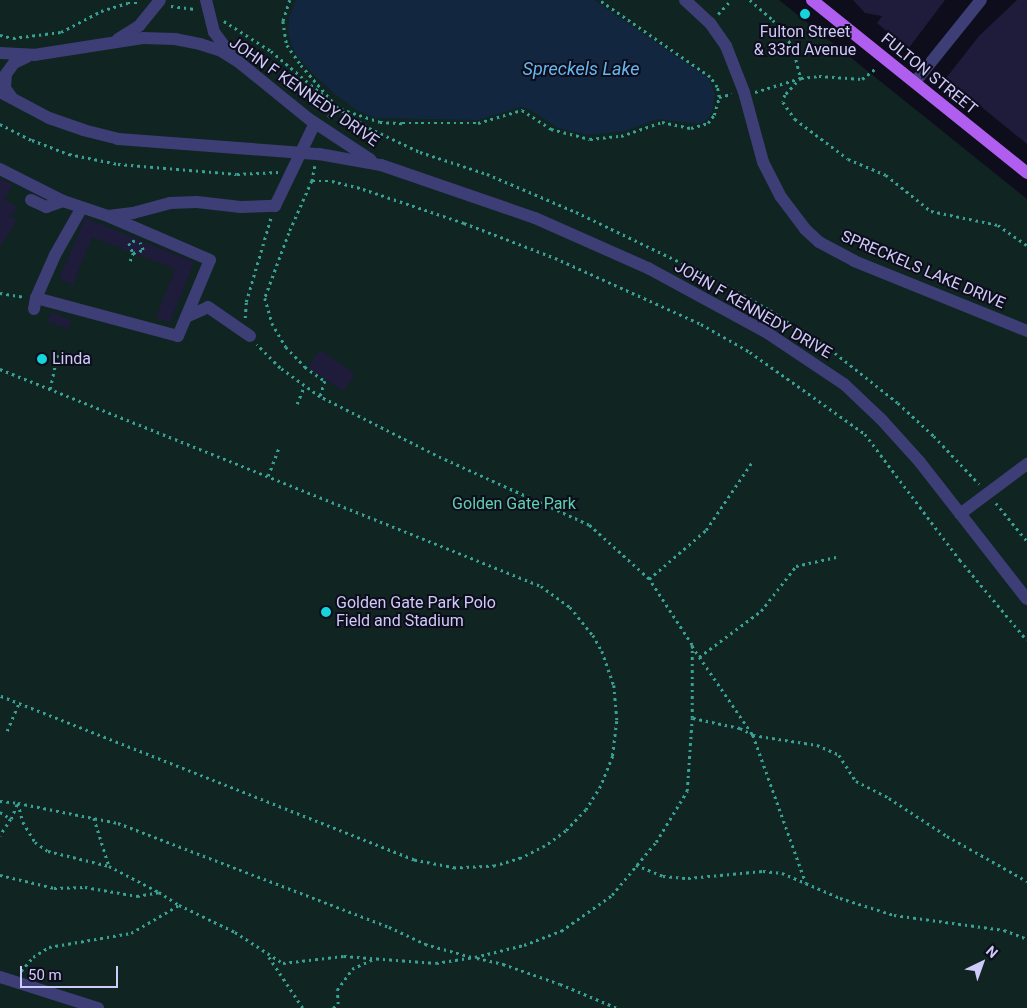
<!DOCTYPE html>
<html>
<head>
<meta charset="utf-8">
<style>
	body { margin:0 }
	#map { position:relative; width:1027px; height:1008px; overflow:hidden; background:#0e0d1b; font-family:Roboto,sans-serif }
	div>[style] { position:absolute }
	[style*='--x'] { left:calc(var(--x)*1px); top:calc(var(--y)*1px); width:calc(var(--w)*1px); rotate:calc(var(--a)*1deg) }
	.green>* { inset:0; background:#102422 }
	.water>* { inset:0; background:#12263f }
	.building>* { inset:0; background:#1f1b3a; transform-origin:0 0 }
	.path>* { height:2.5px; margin-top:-1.25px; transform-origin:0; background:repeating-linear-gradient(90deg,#38a194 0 2.5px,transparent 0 6.5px) }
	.minor>* { height:12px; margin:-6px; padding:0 6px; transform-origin:6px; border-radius:6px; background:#3c3e75 }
	.major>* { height:12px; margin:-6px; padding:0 6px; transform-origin:6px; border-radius:6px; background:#af5eef }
	.dots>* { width:14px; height:14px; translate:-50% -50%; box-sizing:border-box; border:2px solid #0e0d1b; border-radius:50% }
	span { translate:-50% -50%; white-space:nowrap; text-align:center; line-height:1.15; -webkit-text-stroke:4px #0e0d1b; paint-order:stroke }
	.poi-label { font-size:16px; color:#cecbfa }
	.left { translate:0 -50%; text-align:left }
	.street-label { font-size:16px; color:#cecbfa }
	.park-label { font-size:16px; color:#60d1ae }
	.water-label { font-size:18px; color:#64b8ef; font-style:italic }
	.north { position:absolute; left:957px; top:938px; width:50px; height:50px; -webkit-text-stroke:4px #0e0d1b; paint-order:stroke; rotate:42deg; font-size:14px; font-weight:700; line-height:20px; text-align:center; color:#cecbfa }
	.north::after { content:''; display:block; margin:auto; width:18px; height:22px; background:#cecbfa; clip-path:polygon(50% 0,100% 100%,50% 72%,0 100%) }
	.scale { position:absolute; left:20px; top:966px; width:98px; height:22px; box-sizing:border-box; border:2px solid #cecbfa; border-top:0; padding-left:6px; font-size:15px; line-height:18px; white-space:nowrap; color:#cecbfa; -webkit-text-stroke:4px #0e0d1b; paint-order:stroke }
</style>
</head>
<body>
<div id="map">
	<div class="green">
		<div style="clip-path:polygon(0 0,779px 0,1027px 199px,1027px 1008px,0 1008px)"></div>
	</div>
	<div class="water">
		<div style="clip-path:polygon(296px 0,594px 0,708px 78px,715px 93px,713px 109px,708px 119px,699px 124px,658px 119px,625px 131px,589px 135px,558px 128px,531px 110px,521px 107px,478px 120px,375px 118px,358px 111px,336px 95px,313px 74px,297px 56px,291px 44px,288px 30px,289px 18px)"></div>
	</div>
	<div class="building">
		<div style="clip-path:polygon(853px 0,945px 0,908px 49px,877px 23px,882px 16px,865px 13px)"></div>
		<div style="clip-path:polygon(1017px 0,1027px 0,1027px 144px,946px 78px,979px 36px)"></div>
		<div style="clip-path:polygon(0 178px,13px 185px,4px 199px,17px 207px,11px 216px,17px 220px,0 247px)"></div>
		<div style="clip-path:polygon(85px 218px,194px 262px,170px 323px,156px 317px,175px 269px,126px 250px,92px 237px,73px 285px,59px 279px)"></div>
		<div style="left:51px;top:312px;width:22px;height:10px;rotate:21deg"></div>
		<div style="left:320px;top:350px;width:42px;height:21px;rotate:34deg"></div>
	</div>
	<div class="path">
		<div style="--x:290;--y:0;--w:22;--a:108"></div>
		<div style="--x:283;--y:21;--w:24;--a:81"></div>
		<div style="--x:287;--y:45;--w:24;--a:55"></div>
		<div style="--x:301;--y:65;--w:48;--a:49.3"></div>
		<div style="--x:750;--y:0;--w:30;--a:41"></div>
		<div style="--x:773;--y:20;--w:34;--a:53"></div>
		<div style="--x:793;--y:47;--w:32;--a:76"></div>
		<div style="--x:801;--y:78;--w:23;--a:133"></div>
		<div style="--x:785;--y:95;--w:7;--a:106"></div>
		<div style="--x:783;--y:102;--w:21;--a:55"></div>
		<div style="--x:795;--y:119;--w:66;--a:37"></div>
		<div style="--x:848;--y:159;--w:41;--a:22.8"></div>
		<div style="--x:886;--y:175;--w:58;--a:38.7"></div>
		<div style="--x:931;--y:211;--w:68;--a:11.8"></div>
		<div style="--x:998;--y:225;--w:35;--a:35"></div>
		<div style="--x:171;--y:6;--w:24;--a:7"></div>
		<div style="--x:718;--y:14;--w:19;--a:-47"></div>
		<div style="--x:224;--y:21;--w:56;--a:32.6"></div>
		<div style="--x:271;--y:51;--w:87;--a:40.3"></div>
		<div style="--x:337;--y:107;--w:38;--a:33"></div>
		<div style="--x:369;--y:128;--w:56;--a:25.2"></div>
		<div style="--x:420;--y:152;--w:71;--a:18.2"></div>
		<div style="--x:487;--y:174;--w:97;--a:23.1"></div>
		<div style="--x:576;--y:212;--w:148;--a:25.7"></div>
		<div style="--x:709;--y:276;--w:70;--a:29.1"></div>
		<div style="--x:770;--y:310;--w:78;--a:33.5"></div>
		<div style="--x:835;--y:353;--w:80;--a:38.4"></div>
		<div style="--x:898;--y:403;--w:49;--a:42.5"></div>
		<div style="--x:934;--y:436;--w:66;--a:46.8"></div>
		<div style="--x:0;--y:35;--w:13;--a:13"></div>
		<div style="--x:13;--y:38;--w:48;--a:-7.1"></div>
		<div style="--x:61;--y:32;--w:45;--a:-27.7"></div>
		<div style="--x:101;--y:11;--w:28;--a:-17"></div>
		<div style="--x:128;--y:3;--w:13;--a:0"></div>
		<div style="--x:755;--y:92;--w:48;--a:-16.9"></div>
		<div style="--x:801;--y:78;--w:18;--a:-6"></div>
		<div style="--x:819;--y:76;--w:43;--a:4"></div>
		<div style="--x:862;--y:79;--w:18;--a:-38"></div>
		<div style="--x:719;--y:97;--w:13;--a:-13"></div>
		<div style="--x:341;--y:109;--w:41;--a:18.4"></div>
		<div style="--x:380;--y:122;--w:22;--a:3"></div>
		<div style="--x:402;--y:123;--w:76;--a:0"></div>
		<div style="--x:478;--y:123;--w:46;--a:-16.5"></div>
		<div style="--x:522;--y:110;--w:35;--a:33"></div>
		<div style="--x:551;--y:129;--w:40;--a:14.4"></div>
		<div style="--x:590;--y:139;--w:31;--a:-6"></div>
		<div style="--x:621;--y:136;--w:43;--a:-18.9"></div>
		<div style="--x:662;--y:122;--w:30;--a:12"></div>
		<div style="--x:691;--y:128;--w:18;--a:-16"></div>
		<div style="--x:708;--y:123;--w:10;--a:-53"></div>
		<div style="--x:714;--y:115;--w:19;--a:-74"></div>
		<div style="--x:719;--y:97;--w:10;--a:-101"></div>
		<div style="--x:717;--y:87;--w:12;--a:-125"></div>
		<div style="--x:710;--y:77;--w:135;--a:-145.3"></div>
		<div style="--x:328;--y:117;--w:13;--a:-48"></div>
		<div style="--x:0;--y:124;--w:36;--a:27"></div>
		<div style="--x:32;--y:140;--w:40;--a:21"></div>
		<div style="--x:69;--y:154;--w:50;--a:11.5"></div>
		<div style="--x:118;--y:164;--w:119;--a:4.8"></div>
		<div style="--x:237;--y:174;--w:41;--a:-2.8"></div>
		<div style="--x:315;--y:166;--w:15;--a:101"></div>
		<div style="--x:312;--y:181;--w:57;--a:113.9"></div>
		<div style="--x:289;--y:233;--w:69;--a:110.3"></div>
		<div style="--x:265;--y:298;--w:26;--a:74"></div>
		<div style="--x:272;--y:323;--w:28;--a:60"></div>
		<div style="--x:286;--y:347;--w:28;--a:46"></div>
		<div style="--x:305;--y:367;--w:24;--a:35"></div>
		<div style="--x:325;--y:381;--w:17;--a:107"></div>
		<div style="--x:312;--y:181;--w:20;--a:0"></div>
		<div style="--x:332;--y:181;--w:32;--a:14"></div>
		<div style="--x:363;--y:189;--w:107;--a:18.6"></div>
		<div style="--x:464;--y:223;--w:97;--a:21"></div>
		<div style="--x:555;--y:258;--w:160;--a:24.3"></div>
		<div style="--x:701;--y:324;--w:56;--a:29.7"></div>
		<div style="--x:750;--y:352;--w:141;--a:35.5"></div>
		<div style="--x:865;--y:434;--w:158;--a:53"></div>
		<div style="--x:960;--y:560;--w:104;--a:50.1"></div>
		<div style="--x:135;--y:241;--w:6;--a:162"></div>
		<div style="--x:129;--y:243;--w:11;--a:68"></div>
		<div style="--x:133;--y:253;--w:10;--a:-17"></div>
		<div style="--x:143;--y:250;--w:8;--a:-113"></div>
		<div style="--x:130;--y:261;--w:9;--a:-69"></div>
		<div style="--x:0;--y:293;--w:25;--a:9"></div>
		<div style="--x:245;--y:318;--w:16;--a:-86"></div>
		<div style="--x:246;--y:302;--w:89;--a:-73.6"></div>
		<div style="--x:0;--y:369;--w:583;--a:21.86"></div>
		<div style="--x:541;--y:586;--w:36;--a:36"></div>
		<div style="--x:570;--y:607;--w:36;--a:51"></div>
		<div style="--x:593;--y:635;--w:18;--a:61"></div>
		<div style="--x:602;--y:651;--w:36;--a:71"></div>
		<div style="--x:614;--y:685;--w:36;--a:85"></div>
		<div style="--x:617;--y:721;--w:35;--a:97"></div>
		<div style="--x:613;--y:756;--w:32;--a:112"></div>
		<div style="--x:601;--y:786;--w:28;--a:122"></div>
		<div style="--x:586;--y:810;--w:29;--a:134"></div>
		<div style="--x:566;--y:831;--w:26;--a:144"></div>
		<div style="--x:545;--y:846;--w:27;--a:153"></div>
		<div style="--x:521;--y:858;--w:27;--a:163"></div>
		<div style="--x:495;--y:866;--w:40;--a:177.1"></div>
		<div style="--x:455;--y:868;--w:42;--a:-169"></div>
		<div style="--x:414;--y:860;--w:445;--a:-158.4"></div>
		<div style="--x:50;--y:389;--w:35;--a:-78"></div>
		<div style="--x:297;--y:404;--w:18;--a:-68"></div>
		<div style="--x:268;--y:476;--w:30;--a:-69"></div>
		<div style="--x:996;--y:503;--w:49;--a:50.8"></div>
		<div style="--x:649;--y:579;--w:75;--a:-40.7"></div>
		<div style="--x:706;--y:530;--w:82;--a:-55.9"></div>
		<div style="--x:692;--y:646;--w:108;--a:55.6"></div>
		<div style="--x:753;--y:735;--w:157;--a:70.3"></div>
		<div style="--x:699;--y:657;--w:77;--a:-36.6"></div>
		<div style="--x:761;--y:611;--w:57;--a:-52.1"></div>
		<div style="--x:796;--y:566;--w:41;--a:-12.7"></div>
		<div style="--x:693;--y:718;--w:48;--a:12"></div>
		<div style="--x:740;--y:728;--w:15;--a:28"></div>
		<div style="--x:753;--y:735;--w:65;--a:8.9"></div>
		<div style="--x:817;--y:745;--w:24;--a:24"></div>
		<div style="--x:839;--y:755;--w:31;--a:57"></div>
		<div style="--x:856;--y:781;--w:37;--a:27"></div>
		<div style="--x:889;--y:798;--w:69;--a:33.2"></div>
		<div style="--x:947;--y:836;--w:92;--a:29.4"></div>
		<div style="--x:7;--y:731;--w:30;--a:-67"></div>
		<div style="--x:0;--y:801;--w:18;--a:6"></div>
		<div style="--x:18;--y:803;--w:102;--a:11.3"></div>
		<div style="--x:118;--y:823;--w:290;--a:21"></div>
		<div style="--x:389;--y:927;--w:40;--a:25"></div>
		<div style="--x:425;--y:944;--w:49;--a:15.5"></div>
		<div style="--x:18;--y:803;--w:20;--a:75"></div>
		<div style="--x:23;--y:822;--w:23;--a:59"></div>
		<div style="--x:35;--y:842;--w:16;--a:35"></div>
		<div style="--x:48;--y:851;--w:63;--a:13.8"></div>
		<div style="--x:109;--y:866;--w:56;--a:27.5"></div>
		<div style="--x:0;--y:812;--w:13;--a:32"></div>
		<div style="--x:11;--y:819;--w:20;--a:123"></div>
		<div style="--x:94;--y:818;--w:50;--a:72.6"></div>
		<div style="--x:11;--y:819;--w:16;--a:-68"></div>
		<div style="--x:636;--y:865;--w:29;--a:22"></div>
		<div style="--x:663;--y:876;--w:25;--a:5"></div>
		<div style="--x:688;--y:878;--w:75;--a:-5.3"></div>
		<div style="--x:763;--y:871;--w:19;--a:6"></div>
		<div style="--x:782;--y:873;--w:63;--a:23.3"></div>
		<div style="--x:840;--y:898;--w:57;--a:17.5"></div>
		<div style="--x:894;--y:915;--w:111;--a:7.8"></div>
		<div style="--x:1004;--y:930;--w:25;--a:21"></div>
		<div style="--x:0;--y:875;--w:56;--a:13.5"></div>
		<div style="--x:54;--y:888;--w:31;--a:-2"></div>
		<div style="--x:85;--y:887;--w:53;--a:9.8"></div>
		<div style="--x:137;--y:896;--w:22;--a:-10"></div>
		<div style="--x:159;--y:892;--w:24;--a:33"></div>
		<div style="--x:179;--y:905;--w:62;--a:25.7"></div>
		<div style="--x:235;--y:932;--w:57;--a:32.9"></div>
		<div style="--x:283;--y:963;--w:61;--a:-6.5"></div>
		<div style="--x:344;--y:956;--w:92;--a:4.4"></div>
		<div style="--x:436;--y:963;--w:39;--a:-9"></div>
		<div style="--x:475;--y:957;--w:50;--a:-13.8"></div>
		<div style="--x:524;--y:945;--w:40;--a:-21"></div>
		<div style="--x:561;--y:931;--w:62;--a:-35.2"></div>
		<div style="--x:612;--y:895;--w:69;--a:-50.3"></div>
		<div style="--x:656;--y:842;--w:60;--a:-58.7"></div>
		<div style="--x:687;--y:791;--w:73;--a:-86.1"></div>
		<div style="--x:692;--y:718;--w:73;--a:-90"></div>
		<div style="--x:692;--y:645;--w:79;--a:-123.1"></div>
		<div style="--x:649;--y:579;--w:81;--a:-138"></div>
		<div style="--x:589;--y:525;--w:162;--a:-155.6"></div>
		<div style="--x:441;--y:458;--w:136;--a:-153.2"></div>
		<div style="--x:320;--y:397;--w:49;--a:-144.1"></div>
		<div style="--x:280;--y:368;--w:33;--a:-135"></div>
		<div style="--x:269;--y:957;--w:61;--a:56.3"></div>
		<div style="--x:477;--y:958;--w:27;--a:13"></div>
		<div style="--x:503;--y:964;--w:60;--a:19.3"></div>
		<div style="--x:560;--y:984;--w:62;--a:22.8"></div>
		<div style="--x:21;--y:971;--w:18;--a:-49"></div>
		<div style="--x:33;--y:957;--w:19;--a:-32"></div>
		<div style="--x:49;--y:947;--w:83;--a:-9.7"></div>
		<div style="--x:131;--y:933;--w:56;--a:-30.3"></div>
		<div style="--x:333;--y:1008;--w:6;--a:-39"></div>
		<div style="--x:338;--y:1004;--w:14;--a:-94"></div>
		<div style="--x:337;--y:990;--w:26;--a:-54"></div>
		<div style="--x:352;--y:969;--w:23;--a:-25"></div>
	</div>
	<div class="minor">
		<div style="--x:206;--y:0;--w:33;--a:76"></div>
		<div style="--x:214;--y:32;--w:26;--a:53"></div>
		<div style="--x:685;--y:0;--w:34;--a:43"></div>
		<div style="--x:710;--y:23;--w:28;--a:55"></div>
		<div style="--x:726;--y:46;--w:49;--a:68.6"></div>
		<div style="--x:744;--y:92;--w:73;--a:74.8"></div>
		<div style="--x:763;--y:162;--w:39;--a:63"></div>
		<div style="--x:781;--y:197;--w:40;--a:53"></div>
		<div style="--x:805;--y:229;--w:19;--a:43"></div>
		<div style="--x:819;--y:242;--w:40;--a:28"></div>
		<div style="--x:854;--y:261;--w:187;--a:22"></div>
		<div style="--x:118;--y:39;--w:25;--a:-32"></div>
		<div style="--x:139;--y:26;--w:33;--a:-51"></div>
		<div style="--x:0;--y:53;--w:34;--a:3"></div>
		<div style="--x:34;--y:55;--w:110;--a:-8.9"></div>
		<div style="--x:143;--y:38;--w:32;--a:2"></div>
		<div style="--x:175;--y:39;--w:25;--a:11"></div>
		<div style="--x:200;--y:44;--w:22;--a:18"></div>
		<div style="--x:221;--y:51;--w:22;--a:32"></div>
		<div style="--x:240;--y:63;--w:89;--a:39.1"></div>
		<div style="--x:309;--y:119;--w:74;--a:33.5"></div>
		<div style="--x:915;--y:82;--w:105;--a:-51.2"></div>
		<div style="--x:0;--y:92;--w:55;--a:28"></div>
		<div style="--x:49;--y:118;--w:36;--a:19"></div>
		<div style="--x:83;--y:130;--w:36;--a:14"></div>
		<div style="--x:118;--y:139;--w:202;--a:4.3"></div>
		<div style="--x:319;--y:154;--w:63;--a:10.1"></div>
		<div style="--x:381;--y:165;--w:163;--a:19"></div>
		<div style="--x:535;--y:218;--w:124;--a:23.9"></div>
		<div style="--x:648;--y:268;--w:134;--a:28.5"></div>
		<div style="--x:766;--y:332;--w:94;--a:33.7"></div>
		<div style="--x:844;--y:384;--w:51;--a:43.4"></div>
		<div style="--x:881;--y:419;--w:57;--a:47.9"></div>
		<div style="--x:919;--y:461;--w:175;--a:52"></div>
		<div style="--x:12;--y:98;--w:12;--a:-125"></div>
		<div style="--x:5;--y:88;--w:14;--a:-86"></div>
		<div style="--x:6;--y:74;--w:14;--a:-54"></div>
		<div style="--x:14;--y:63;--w:14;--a:-25"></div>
		<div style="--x:0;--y:169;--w:71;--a:26.9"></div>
		<div style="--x:31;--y:200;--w:17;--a:25"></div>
		<div style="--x:46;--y:207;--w:18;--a:-19"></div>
		<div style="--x:63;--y:201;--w:47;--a:18.4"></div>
		<div style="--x:108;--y:216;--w:25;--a:-7"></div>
		<div style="--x:133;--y:213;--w:38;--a:-15"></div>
		<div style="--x:170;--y:203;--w:27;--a:-2"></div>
		<div style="--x:197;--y:202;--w:44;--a:6.5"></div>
		<div style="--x:241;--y:207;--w:34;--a:-2"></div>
		<div style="--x:275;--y:206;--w:92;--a:-64.3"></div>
		<div style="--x:36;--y:298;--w:147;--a:15"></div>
		<div style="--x:178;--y:336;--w:82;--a:-67.2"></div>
		<div style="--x:210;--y:260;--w:109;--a:-156.7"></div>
		<div style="--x:34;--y:309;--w:11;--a:-80"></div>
		<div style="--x:36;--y:298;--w:47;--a:-66.2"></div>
		<div style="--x:55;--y:255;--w:53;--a:-60.5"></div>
		<div style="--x:186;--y:317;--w:24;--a:-24"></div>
		<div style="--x:208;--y:307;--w:51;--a:34.6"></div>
		<div style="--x:960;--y:514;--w:84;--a:-36.7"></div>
		<div style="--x:0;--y:977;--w:103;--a:17.6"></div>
	</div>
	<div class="major">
		<div style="--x:812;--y:0;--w:276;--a:38.8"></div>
	</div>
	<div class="dots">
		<div style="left:805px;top:14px;background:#16d4db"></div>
		<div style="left:42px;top:359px;background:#16d4db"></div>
		<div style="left:326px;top:612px;background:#16d4db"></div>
	</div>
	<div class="poi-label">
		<span style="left:805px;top:41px">Fulton Street<br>&amp; 33rd Avenue</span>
		<span class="left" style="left:52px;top:359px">Linda</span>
		<span class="left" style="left:336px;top:612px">Golden Gate Park Polo<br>Field and Stadium</span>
	</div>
	<div class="street-label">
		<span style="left:929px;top:74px;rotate:39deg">FULTON STREET</span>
		<span style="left:304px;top:92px;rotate:35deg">JOHN F KENNEDY DRIVE</span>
		<span style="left:923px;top:270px;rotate:23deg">SPRECKELS LAKE DRIVE</span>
		<span style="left:753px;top:310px;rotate:30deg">JOHN F KENNEDY DRIVE</span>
	</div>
	<div class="park-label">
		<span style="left:514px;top:504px">Golden Gate Park</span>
	</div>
	<div class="water-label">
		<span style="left:581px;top:69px">Spreckels Lake</span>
	</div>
	<div class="north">N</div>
	<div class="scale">50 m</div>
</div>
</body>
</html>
